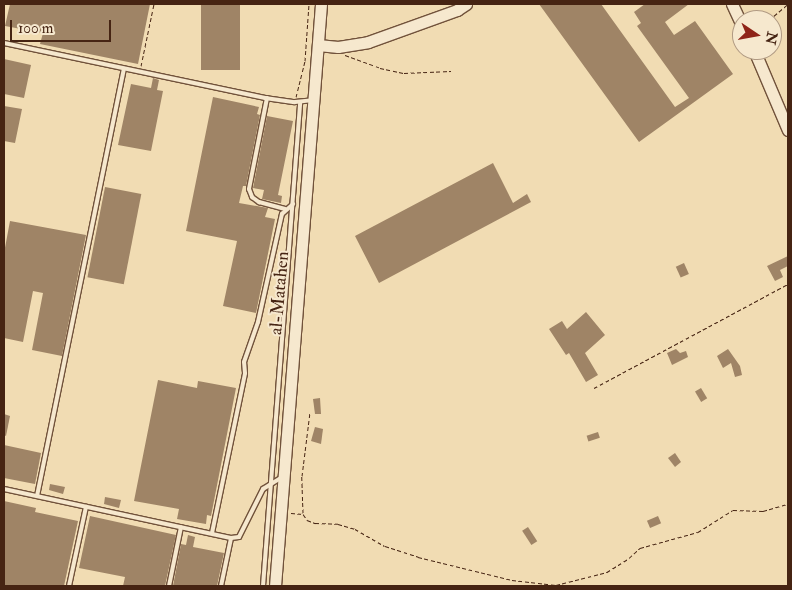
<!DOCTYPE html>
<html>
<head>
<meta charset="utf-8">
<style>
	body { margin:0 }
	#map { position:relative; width:792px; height:590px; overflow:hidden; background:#f1dcb3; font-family:"IM FELL Double Pica",serif }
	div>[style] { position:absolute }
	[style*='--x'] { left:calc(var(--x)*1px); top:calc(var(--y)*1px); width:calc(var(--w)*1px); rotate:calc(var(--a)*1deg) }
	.building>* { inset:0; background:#9f8466; transform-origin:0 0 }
	.path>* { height:1px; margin-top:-0.5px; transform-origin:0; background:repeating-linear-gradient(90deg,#462413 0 4px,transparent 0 6.5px) }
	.roads { filter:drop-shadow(1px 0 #71523b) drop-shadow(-1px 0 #71523b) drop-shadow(0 1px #71523b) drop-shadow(0 -1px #71523b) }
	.lane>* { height:4px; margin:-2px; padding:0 2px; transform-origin:2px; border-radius:2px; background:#f6e8ce }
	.secondary>* { height:11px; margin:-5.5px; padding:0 5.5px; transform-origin:5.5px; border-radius:5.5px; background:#f6e8ce }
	span { translate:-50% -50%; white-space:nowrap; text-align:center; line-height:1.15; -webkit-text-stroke:4px #f6e8ce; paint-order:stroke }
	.street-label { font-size:18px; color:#462413 }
	.frame { position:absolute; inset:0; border:5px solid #462413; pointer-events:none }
	.north { position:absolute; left:732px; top:10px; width:50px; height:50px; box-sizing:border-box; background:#f6e8ce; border:1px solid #b09a83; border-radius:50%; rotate:102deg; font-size:14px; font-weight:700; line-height:20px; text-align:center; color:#462413 }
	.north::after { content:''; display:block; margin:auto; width:18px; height:22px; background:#8f2418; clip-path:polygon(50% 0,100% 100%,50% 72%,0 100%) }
	.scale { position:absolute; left:10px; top:20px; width:101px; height:22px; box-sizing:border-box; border:2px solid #462413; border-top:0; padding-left:6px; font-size:15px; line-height:18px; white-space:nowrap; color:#462413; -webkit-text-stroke:4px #f6e8ce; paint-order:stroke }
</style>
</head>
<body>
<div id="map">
	<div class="building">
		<div style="clip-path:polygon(10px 4px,150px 4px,138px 64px,40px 44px,43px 33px,5px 26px)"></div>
		<div style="left:201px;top:4px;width:39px;height:66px"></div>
		<div style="clip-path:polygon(539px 4px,601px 4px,675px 107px,689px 98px,637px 26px,641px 23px,634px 12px,645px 4px,689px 4px,665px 22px,674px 35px,695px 21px,733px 74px,639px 142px)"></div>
		<div style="clip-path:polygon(4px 59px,31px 65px,24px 98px,4px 94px)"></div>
		<div style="clip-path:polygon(153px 78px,159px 80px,157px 90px,163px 91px,151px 151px,118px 145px,131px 84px,151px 88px)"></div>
		<div style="clip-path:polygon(213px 97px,259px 107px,257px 114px,260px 115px,246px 186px,243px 186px,239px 203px,268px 208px,265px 217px,275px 219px,256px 313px,223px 306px,237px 241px,186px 231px)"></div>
		<div style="clip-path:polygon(4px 106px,22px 109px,15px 143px,4px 141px)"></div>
		<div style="clip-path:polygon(267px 116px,293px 121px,278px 195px,282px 196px,281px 203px,262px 199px,264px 190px,253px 188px)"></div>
		<div style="clip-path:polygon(493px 163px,513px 203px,527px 194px,531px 202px,379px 283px,355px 236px)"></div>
		<div style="left:105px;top:187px;width:37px;height:92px;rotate:11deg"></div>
		<div style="clip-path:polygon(10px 221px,86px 235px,62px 356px,32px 350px,43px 293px,33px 291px,23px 342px,4px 338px,4px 253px)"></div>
		<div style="clip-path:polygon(788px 256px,788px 266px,780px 270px,783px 277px,775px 281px,767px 266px)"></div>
		<div style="left:684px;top:263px;width:12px;height:9px;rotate:66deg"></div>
		<div style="clip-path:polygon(586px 312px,605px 335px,585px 353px,598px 375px,586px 382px,569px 353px,566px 355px,549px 329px,562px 321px,567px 329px)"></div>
		<div style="clip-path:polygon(676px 349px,680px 353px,686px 351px,688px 357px,672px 365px,667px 353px)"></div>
		<div style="clip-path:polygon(728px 349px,740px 366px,742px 375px,735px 377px,731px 363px,723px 368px,717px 356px)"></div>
		<div style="clip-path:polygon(158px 380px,197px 388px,198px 381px,236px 388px,211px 516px,207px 515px,206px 524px,177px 519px,179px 509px,134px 501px)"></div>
		<div style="left:701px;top:388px;width:12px;height:7px;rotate:59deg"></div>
		<div style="clip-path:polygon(320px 398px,321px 414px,315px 414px,313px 399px)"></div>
		<div style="clip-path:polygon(4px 414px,10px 416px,6px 436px,4px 435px)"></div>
		<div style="clip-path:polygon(315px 427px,323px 429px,321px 444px,311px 441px)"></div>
		<div style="left:598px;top:432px;width:6px;height:12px;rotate:72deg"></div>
		<div style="clip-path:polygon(4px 445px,41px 453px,35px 484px,4px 478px)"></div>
		<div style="clip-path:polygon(675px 453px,681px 462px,675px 467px,668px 458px)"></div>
		<div style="clip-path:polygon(50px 484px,65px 487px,63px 494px,49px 490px)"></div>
		<div style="clip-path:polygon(105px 497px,121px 500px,119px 508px,104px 504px)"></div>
		<div style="clip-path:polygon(4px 501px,36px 508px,35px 512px,78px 521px,64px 586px,4px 586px)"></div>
		<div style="clip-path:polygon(90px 516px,176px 535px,165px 586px,123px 586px,125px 577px,79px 568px)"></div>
		<div style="left:658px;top:516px;width:8px;height:12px;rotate:67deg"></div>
		<div style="left:528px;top:527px;width:17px;height:7px;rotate:57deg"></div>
		<div style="clip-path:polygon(188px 535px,195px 537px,193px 547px,224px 553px,217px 586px,173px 586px,181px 544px,186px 545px)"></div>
	</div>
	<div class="path">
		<div style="--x:769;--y:20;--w:25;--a:-40"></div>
		<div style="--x:345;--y:55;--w:37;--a:20"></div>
		<div style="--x:380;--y:68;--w:25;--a:12"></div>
		<div style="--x:404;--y:73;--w:47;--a:-2.4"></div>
		<div style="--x:141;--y:66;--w:63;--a:-78.2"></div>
		<div style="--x:296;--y:97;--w:37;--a:-76"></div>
		<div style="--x:305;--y:61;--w:57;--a:-86"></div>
		<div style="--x:594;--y:388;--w:220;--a:-28.2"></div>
		<div style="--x:291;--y:513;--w:12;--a:5"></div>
		<div style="--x:303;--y:514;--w:7;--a:56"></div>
		<div style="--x:307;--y:520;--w:9;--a:21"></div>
		<div style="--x:315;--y:523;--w:23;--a:2"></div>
		<div style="--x:338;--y:524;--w:18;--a:16"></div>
		<div style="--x:355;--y:529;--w:34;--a:30"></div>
		<div style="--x:385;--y:546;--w:35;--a:18"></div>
		<div style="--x:418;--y:557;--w:97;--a:13.7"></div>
		<div style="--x:512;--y:580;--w:44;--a:6.5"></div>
		<div style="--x:556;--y:585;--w:53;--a:-14.3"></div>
		<div style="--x:607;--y:572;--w:26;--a:-32"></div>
		<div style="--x:629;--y:558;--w:15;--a:-42"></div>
		<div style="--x:640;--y:548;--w:60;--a:-15.4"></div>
		<div style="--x:698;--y:532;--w:41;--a:-32.2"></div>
		<div style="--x:733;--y:510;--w:30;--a:2"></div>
		<div style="--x:763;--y:511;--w:26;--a:-16"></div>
		<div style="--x:303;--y:513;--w:37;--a:-92"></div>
		<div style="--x:302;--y:476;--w:64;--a:-82.9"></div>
	</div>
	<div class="roads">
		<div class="lane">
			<div style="--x:4;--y:43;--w:267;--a:11.9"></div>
			<div style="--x:265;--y:98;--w:30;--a:8"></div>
			<div style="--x:295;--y:102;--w:18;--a:-6"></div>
			<div style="--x:267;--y:98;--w:93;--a:101.2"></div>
			<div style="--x:249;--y:189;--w:9;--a:69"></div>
			<div style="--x:252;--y:197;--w:9;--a:36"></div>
			<div style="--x:259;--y:202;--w:27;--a:15"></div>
			<div style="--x:4;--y:489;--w:232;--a:12.2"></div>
			<div style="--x:231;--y:538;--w:8;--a:-7"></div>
			<div style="--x:239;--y:537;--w:54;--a:-63.4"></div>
			<div style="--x:263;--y:489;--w:22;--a:-32"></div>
			<div style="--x:37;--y:496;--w:436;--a:-78.5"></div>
			<div style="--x:212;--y:533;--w:163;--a:-78.3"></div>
			<div style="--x:245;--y:373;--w:11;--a:-95"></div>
			<div style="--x:244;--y:362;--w:42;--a:-70.7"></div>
			<div style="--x:258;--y:322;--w:111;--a:-77.5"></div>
			<div style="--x:282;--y:214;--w:15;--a:-42"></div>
			<div style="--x:69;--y:586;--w:81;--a:-77.9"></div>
			<div style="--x:169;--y:586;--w:60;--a:-78.5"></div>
			<div style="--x:221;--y:586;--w:49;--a:-78.2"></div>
			<div style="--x:263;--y:586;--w:485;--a:-85.6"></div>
		</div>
		<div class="secondary">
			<div style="--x:732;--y:4;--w:23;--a:65"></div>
			<div style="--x:318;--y:45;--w:20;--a:6"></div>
			<div style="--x:338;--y:47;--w:30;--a:-9"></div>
			<div style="--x:368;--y:42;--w:95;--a:-19.8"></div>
			<div style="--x:457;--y:10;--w:11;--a:-34"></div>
			<div style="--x:754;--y:50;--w:87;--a:67"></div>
			<div style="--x:275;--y:586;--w:584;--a:-85.48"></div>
		</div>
	</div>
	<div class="street-label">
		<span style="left:280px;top:293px;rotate:-85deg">al-Matahen</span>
	</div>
	<div class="frame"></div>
	<div class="north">N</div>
	<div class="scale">100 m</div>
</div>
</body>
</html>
